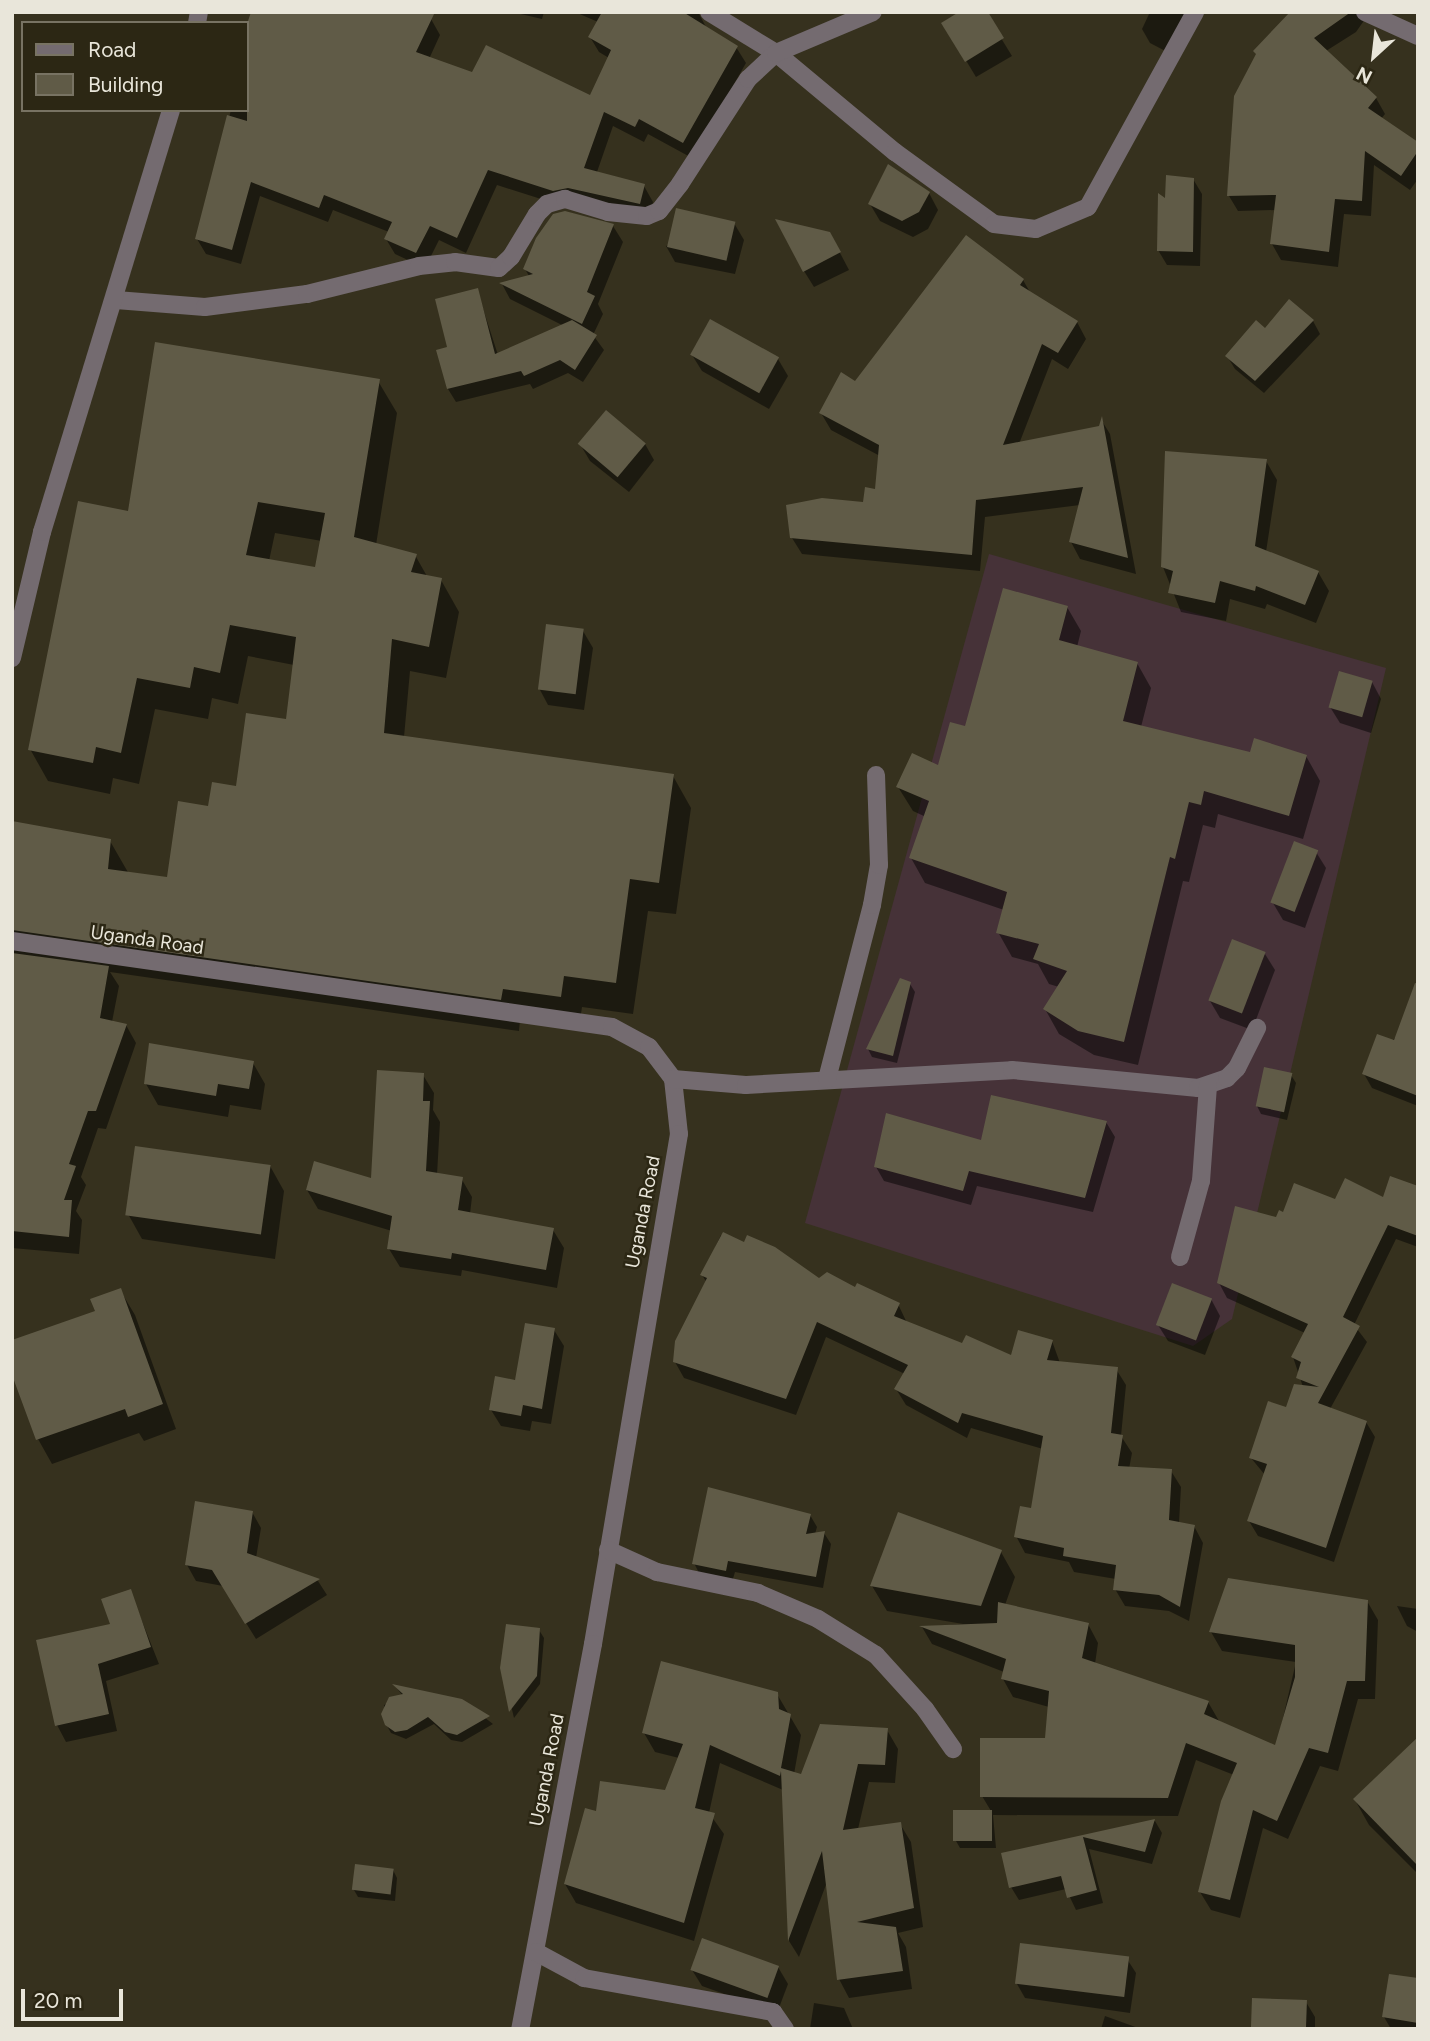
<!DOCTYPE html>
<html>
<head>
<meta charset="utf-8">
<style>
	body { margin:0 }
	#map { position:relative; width:1430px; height:2041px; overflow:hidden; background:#36311e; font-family:Figtree,sans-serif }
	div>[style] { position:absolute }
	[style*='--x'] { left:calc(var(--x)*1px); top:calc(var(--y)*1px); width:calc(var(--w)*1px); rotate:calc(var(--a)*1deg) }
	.industrial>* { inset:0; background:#463238 }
	.shadow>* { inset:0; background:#0007 }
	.building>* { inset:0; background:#605b47; transform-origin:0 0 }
	.minor>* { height:18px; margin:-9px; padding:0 9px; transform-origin:9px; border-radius:9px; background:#746b70 }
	span { translate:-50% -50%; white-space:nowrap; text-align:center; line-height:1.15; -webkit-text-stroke:5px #2c2714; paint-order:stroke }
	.street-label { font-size:19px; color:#e9e6da }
	.frame { position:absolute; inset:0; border:14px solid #e9e6da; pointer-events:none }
	.legend { position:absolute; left:21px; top:21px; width:228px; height:91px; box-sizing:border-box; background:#2c2714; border:2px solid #787363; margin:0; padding:9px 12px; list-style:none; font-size:21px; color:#e9e6da }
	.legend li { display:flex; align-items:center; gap:14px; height:35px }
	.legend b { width:35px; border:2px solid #787363 }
	.north { position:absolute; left:1339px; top:21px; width:70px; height:70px; -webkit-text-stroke:5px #2c2714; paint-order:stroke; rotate:207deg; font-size:19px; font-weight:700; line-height:28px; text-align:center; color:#e9e6da }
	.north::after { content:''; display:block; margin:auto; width:24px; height:32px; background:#e9e6da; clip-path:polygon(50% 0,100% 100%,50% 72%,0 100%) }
	.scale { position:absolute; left:21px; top:1989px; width:102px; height:32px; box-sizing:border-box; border:4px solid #e9e6da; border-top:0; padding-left:9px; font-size:21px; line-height:24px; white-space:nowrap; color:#e9e6da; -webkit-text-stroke:5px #2c2714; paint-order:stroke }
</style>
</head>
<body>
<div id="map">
	<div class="industrial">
		<div style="clip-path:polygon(989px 554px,1386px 668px,1232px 1319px,1193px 1346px,805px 1223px)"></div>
	</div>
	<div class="shadow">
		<div style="clip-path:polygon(256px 12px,431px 19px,440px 35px,429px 59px,472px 74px,591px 98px,609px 58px,599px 52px,590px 37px,598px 22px,575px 12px,698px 12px,706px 27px,736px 47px,746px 63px,692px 158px,648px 134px,644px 142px,613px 126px,597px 172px,644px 186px,653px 202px,648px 219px,563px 206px,497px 185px,466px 253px,439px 240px,425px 268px,395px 254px,386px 239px,389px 232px,333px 210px,328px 222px,260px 196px,241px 264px,206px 254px,197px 239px,231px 110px,247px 110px,247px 33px)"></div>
		<div style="clip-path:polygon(512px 12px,544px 12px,542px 19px)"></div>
		<div style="clip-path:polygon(985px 12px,1012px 56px,976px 77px,944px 24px)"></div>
		<div style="clip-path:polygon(1150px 12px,1196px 12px,1173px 55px,1150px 43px,1142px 29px)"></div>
		<div style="clip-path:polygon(1293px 12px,1370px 12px,1356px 32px,1326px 51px,1376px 98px,1385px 114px,1381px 119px,1418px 145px,1418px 179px,1410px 190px,1374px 165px,1371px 216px,1344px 214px,1338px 267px,1281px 260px,1272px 244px,1276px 210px,1238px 211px,1229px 196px)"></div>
		<div style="clip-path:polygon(1193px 179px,1202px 194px,1200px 266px,1167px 265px,1158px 250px,1166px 202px)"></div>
		<div style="clip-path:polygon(929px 193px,938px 210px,928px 229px,913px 237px,880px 221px,870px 204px)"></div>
		<div style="clip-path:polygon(734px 223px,744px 240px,735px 274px,675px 262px,666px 246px)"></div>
		<div style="clip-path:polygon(613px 226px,623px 242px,598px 304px,603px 314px,593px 335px,604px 350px,583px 382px,568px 373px,533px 389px,530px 384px,456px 402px,448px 389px,449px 348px,477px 290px,498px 355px,564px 326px,510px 299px,502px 284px,529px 276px,525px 269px)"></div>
		<div style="clip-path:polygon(839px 251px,849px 270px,814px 287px,804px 271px)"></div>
		<div style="clip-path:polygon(1023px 280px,1031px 294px,1077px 322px,1086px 339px,1068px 369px,1052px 359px,1019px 444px,1100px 428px,1102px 421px,1110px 434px,1136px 574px,1080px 559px,1071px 542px,1080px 505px,985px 517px,980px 571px,802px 554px,792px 538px,865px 504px,876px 491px,880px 456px,831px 430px,821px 413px,856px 383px)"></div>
		<div style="clip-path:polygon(1313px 321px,1320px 334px,1264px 393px,1235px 369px,1227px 356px,1265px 331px)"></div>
		<div style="clip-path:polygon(692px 355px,778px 359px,788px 376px,769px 409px,702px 371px)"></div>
		<div style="clip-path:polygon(evenodd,378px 381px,397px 413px,376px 545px,415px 555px,428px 578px,441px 580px,459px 612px,446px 678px,410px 671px,404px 737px,673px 776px,691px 808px,676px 914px,648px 911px,633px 1014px,582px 1007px,579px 1028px,520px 1020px,519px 1031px,110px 972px,119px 986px,112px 1022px,126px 1025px,136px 1043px,106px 1129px,98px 1128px,81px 1177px,86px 1185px,76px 1211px,82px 1220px,79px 1254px,12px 1248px,12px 823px,110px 841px,129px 874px,169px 879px,287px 721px,294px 665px,248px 656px,238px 704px,212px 698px,208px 719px,155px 709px,139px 784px,113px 778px,110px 794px,48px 781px,30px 749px,129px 513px,378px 381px,275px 533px,322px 541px,316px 569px,269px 561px,275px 533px)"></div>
		<div style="clip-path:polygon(580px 444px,645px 444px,654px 460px,629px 492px,590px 461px)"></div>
		<div style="clip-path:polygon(1266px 461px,1277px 480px,1266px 552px,1318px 572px,1329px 591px,1316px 623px,1267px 604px,1265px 609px,1230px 599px,1226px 621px,1181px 612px,1163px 567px)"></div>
		<div style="clip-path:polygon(1067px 607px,1081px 631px,1077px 647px,1137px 663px,1151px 688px,1141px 727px,1251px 754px,1306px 756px,1320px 781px,1303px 839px,1218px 814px,1215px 828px,1203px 825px,1189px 882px,1183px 881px,1138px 1065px,1094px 1055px,1059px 1034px,1045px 1009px,1059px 987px,1049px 984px,1038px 964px,1012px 957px,998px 932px,1004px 910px,925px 883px,911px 858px,926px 817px,913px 811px,898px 787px,939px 768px)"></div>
		<div style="clip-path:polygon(583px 631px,593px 648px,584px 710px,548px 705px,539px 688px)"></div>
		<div style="clip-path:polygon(1372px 682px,1381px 699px,1371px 733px,1340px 723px,1330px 707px)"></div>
		<div style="clip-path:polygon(1316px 852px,1326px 868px,1305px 928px,1283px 920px,1273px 903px)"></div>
		<div style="clip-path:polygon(1265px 954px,1275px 970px,1252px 1030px,1220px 1018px,1210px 1001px)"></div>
		<div style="clip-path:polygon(910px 984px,915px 992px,897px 1063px,872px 1057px,868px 1049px)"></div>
		<div style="clip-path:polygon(1418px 1011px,1418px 1106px,1372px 1088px,1364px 1074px)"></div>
		<div style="clip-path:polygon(253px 1063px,265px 1084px,261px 1110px,230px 1105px,228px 1117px,158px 1105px,146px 1084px)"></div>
		<div style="clip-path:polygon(423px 1075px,434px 1093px,433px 1110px,440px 1122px,437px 1175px,461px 1178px,472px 1197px,470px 1214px,553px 1230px,564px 1248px,557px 1288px,462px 1270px,461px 1276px,400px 1267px,389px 1249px,392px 1231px,318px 1209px,307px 1190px,373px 1180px)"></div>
		<div style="clip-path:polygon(1291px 1075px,1296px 1083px,1287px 1120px,1261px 1114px,1257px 1106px)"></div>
		<div style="clip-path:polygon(1106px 1122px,1115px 1137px,1093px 1212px,977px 1186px,971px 1205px,884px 1181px,876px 1167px,982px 1142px)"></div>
		<div style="clip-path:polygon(270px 1166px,284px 1191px,275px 1259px,142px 1239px,128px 1214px)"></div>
		<div style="clip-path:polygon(1418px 1188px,1418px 1247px,1396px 1239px,1354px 1325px,1367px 1342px,1330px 1409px,1366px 1422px,1375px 1437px,1334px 1562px,1258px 1536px,1249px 1521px,1265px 1475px,1251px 1458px,1303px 1387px,1293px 1357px,1305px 1333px,1227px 1298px,1219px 1283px,1277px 1219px,1336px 1201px,1384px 1199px)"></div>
		<div style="clip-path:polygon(721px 1235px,819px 1280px,898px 1304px,907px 1323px,963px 1346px,1012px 1357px,1052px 1341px,1060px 1363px,1116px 1369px,1126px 1385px,1121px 1436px,1132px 1453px,1129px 1469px,1171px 1471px,1181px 1487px,1179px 1523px,1194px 1526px,1203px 1543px,1189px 1621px,1169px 1611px,1125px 1606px,1115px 1589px,1116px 1579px,1074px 1572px,1069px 1562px,1025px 1553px,1016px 1536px,1032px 1511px,1043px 1449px,971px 1428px,967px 1438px,906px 1405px,896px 1389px,905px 1374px,826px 1337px,796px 1415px,684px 1378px,675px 1362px,707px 1283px,702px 1275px)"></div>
		<div style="clip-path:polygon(120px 1290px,135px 1315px,176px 1429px,144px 1441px,139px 1433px,52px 1464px,38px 1439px,12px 1370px,97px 1312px)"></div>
		<div style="clip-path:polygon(1211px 1299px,1220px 1316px,1205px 1355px,1168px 1341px,1158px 1325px)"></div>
		<div style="clip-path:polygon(554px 1330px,564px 1346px,551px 1424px,532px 1421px,530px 1431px,501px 1426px,491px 1410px)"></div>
		<div style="clip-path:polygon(252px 1512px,261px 1528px,256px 1558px,318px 1581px,327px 1595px,256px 1639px,223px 1586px,196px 1581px,187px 1565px)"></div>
		<div style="clip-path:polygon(810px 1515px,817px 1527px,815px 1534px,824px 1533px,831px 1544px,823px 1588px,735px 1572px,732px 1582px,700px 1575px,694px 1563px)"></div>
		<div style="clip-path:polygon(1001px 1552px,1015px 1577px,1005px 1605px,1088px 1624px,1098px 1643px,1095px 1664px,1208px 1702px,1219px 1721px,1276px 1748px,1296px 1662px,1222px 1651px,1211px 1632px,1367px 1601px,1378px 1620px,1375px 1699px,1358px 1699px,1338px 1771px,1320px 1766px,1288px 1839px,1263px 1828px,1240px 1918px,1211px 1910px,1200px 1892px,1234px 1775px,1196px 1760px,1178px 1816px,993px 1815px,996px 1848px,960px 1848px,956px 1841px,991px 1811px,982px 1796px,1047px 1740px,1049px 1707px,1013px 1697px,1003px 1679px,1004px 1672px,932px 1644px,922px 1627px,963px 1624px,887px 1611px,872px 1586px)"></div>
		<div style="clip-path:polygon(130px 1591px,159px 1664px,106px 1681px,117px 1731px,66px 1742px,57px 1725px)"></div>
		<div style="clip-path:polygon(1397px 1606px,1418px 1609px,1418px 1632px,1407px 1626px)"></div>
		<div style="clip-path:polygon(539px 1630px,544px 1638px,540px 1684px,514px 1718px,502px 1668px)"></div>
		<div style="clip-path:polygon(395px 1686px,462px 1700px,493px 1724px,462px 1742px,451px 1740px,434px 1724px,406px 1739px,391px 1733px,386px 1724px,384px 1705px,403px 1696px)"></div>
		<div style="clip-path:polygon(777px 1694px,801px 1735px,794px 1774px,802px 1776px,887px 1730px,898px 1749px,895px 1783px,869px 1782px,858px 1829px,900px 1824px,911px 1842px,923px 1927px,898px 1933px,906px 1947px,912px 1989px,849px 1998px,839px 1979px,827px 1882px,799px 1957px,789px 1941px,783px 1790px,720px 1763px,709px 1813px,724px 1834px,694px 1941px,576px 1903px,565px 1884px,597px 1813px,667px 1791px,679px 1758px,655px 1752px,644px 1733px)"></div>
		<div style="clip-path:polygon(1418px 1763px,1418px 1874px,1369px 1825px,1355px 1800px)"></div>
		<div style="clip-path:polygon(1155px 1821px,1162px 1833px,1152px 1864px,1089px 1849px,1103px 1903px,1076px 1910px,1066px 1889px,1019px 1900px,1011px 1887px,1003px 1854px)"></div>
		<div style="clip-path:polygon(393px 1870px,397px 1878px,395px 1901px,358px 1897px,354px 1890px)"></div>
		<div style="clip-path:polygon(1127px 1959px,1136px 1973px,1130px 2013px,1025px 1998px,1017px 1984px)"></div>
		<div style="clip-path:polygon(778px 1967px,788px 1984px,777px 2013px,702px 1986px,692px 1970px)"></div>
		<div style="clip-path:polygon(1418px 1980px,1418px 2029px,1391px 2029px,1384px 2017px)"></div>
		<div style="clip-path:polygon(1306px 2002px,1315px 2017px,1315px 2029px,1253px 2029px)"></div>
		<div style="clip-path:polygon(814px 2003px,844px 2008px,853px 2029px,810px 2029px)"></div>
		<div style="clip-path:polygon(1105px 2016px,1141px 2029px,1101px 2029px)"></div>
	</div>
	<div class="building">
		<div style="clip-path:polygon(251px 12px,435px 12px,416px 52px,472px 72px,486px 45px,590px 95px,611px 50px,588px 37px,602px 12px,683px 12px,738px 46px,683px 143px,639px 119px,635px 127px,604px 112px,584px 168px,645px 184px,640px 204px,568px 188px,553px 191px,488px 170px,457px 238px,430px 226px,416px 253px,384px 239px,392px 222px,324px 195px,319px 208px,251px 182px,232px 250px,195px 239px,227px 115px,247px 121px,247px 24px)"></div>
		<div style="clip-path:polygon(959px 12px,988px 12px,1004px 38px,965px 62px,941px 23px)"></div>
		<div style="clip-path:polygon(1290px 12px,1351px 12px,1314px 38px,1377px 97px,1368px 108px,1418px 142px,1418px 151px,1401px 176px,1365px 151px,1362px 201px,1335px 199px,1329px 252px,1270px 244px,1276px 195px,1227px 196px,1234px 96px,1256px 54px,1253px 51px)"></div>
		<div style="clip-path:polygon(888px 164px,930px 192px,919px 212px,902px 221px,868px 204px)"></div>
		<div style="clip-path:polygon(1166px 175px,1194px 178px,1193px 252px,1157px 251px,1158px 193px,1165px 198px)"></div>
		<div style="left:676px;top:208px;width:61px;height:40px;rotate:13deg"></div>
		<div style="clip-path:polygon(565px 211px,614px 224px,587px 292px,595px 296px,582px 324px,499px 283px,533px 274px,523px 269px,536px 238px,553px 214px)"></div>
		<div style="clip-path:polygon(775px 219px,830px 232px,841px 252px,803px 272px)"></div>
		<div style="clip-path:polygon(966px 235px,1024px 279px,1020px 285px,1078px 321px,1058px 353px,1042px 344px,1003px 445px,1099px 426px,1102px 416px,1128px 558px,1069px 542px,1083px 487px,976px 500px,972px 555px,790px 538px,786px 505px,822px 498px,863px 502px,865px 487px,875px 489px,879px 445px,819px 413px,841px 372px,855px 381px)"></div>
		<div style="clip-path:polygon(478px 288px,495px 354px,572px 320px,597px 335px,575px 370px,560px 360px,524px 376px,521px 371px,447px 389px,436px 350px,447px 347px,435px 299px)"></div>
		<div style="clip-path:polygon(1289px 299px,1314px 320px,1255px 381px,1225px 356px,1256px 320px,1265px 328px)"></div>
		<div style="left:710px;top:319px;width:79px;height:41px;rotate:29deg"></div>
		<div style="clip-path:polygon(evenodd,155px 342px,380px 379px,354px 537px,417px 554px,411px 572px,442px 578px,429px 647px,392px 639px,384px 733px,674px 774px,659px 883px,630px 879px,616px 983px,564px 976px,561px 997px,503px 989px,501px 1000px,12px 930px,12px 821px,111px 839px,108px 869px,167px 877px,178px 801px,208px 806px,212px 782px,236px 786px,246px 713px,286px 719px,296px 637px,230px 625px,220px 673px,194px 667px,190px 688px,137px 678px,121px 753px,96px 747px,93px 763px,28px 750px,78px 501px,128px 511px,155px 342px,258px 502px,325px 513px,315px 567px,246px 555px,258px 502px)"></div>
		<div style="left:606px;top:410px;width:52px;height:44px;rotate:40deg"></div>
		<div style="clip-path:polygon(1165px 451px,1267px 459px,1255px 546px,1319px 571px,1305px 605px,1256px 586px,1255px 591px,1220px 581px,1215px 603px,1168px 593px,1173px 571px,1161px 567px)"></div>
		<div style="clip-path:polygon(1003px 588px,1068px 606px,1059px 640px,1138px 662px,1123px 721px,1250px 752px,1254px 738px,1307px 755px,1289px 816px,1204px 791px,1201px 805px,1189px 802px,1175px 859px,1170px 857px,1124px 1042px,1078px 1031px,1043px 1009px,1067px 971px,1033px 959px,1039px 944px,996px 933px,1007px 892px,909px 858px,929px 801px,896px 787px,912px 753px,938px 765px,950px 722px,965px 726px)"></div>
		<div style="left:546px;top:624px;width:38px;height:66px;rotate:7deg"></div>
		<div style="left:1339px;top:671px;width:35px;height:38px;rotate:16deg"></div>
		<div style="left:1294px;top:841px;width:26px;height:66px;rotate:21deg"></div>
		<div style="left:1232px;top:939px;width:36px;height:66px;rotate:21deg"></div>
		<div style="clip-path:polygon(12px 953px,109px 966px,100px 1018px,127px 1024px,96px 1111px,88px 1111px,69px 1164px,76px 1166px,64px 1200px,72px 1200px,69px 1237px,12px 1231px)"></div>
		<div style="clip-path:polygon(900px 978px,911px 982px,893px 1056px,866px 1049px)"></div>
		<div style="clip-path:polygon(1415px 983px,1418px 984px,1418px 1096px,1362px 1074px,1377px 1034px,1394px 1040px)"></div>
		<div style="clip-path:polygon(149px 1043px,254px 1061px,249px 1089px,218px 1084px,216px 1096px,144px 1084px)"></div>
		<div style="left:1264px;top:1067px;width:29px;height:40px;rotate:12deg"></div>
		<div style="clip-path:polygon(377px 1070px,424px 1073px,423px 1101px,430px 1101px,426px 1171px,463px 1177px,458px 1210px,554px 1228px,546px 1270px,452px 1253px,451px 1259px,387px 1249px,392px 1216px,306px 1190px,314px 1161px,371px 1178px)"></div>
		<div style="clip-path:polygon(991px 1095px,1107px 1121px,1085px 1198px,969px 1171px,963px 1191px,874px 1167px,886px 1113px,981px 1140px)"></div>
		<div style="left:135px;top:1146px;width:137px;height:70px;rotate:8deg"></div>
		<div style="clip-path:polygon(1390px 1176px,1418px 1186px,1418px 1236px,1388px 1225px,1343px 1317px,1360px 1326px,1318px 1403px,1367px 1421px,1326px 1548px,1247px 1521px,1267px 1464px,1249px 1458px,1268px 1401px,1286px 1407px,1294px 1384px,1319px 1387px,1296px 1378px,1301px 1362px,1291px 1357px,1308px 1324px,1217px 1283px,1235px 1206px,1276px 1217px,1279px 1210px,1283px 1212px,1294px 1183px,1335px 1199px,1345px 1178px,1383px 1197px)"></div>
		<div style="clip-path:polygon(723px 1232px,744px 1242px,747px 1235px,775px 1247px,819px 1278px,827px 1272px,855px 1287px,857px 1283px,900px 1303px,894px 1316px,962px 1343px,966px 1335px,1011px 1355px,1018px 1330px,1053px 1340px,1047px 1360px,1118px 1367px,1111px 1433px,1123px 1435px,1118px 1466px,1172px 1469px,1169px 1520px,1195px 1525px,1180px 1607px,1159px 1595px,1113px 1590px,1116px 1565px,1063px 1556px,1064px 1548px,1014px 1537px,1020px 1506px,1031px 1508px,1043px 1436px,962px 1413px,958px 1423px,894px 1389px,908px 1365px,817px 1322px,786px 1399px,673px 1362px,675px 1341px,707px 1278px,700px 1275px)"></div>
		<div style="left:1172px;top:1283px;width:43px;height:45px;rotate:21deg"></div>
		<div style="clip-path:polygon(121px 1288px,163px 1404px,128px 1417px,125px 1409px,36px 1440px,12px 1375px,12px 1340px,95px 1311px,90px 1299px)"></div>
		<div style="clip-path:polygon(525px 1323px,555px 1328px,542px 1409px,523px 1405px,521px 1416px,489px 1410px,495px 1376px,515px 1380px)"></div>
		<div style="clip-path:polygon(708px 1487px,811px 1514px,806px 1534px,825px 1531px,816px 1577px,728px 1561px,726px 1571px,692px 1564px)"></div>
		<div style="clip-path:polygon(195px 1501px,253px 1511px,247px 1553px,320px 1579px,245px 1624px,212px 1570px,185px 1565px)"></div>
		<div style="clip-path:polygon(898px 1512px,1002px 1550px,981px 1606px,870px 1586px)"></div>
		<div style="clip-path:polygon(1228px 1578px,1368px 1600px,1365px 1681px,1347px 1681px,1328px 1753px,1309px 1748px,1277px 1821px,1253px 1810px,1230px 1900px,1198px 1892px,1221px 1801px,1237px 1763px,1186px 1743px,1168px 1798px,980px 1797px,980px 1738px,1045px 1738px,1049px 1691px,1001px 1679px,1006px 1659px,919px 1626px,997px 1623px,998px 1602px,1089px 1623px,1082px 1658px,1209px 1701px,1204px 1714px,1275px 1745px,1295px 1677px,1295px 1645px,1209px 1632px)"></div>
		<div style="clip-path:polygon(131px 1589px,151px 1647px,98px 1664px,109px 1714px,55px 1726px,36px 1640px,110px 1624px,101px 1599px)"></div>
		<div style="clip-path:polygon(506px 1624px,540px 1628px,537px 1676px,509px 1712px,500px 1668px)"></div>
		<div style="clip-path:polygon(661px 1661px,778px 1692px,779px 1709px,791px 1714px,781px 1768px,801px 1774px,820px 1724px,888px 1728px,885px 1765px,858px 1764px,843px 1830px,901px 1822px,914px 1908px,857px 1922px,896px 1927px,903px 1971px,837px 1980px,822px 1851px,788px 1941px,781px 1771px,780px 1776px,710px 1745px,695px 1808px,715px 1813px,684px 1923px,564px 1884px,585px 1808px,596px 1811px,600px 1781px,665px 1790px,683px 1744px,642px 1733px)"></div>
		<div style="clip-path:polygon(392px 1684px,462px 1699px,490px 1716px,457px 1735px,445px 1732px,428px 1717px,407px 1730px,395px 1732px,385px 1725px,381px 1714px,389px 1697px,403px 1694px)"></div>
		<div style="clip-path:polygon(1418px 1737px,1418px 1866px,1353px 1799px)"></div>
		<div style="left:953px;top:1810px;width:39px;height:31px"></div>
		<div style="clip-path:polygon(1155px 1819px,1145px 1852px,1083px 1837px,1097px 1890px,1067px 1898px,1061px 1876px,1009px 1888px,1001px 1853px)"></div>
		<div style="left:355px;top:1864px;width:39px;height:26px;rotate:7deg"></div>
		<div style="left:702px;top:1938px;width:82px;height:34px;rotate:20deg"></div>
		<div style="left:1020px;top:1943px;width:110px;height:41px;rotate:7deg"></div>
		<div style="clip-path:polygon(1389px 1974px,1418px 1978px,1418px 2023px,1382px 2017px)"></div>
		<div style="left:1252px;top:1998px;width:55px;height:31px;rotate:2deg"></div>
	</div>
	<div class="minor">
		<div style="--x:709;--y:12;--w:79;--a:31.5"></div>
		<div style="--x:776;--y:53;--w:155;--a:39.8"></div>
		<div style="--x:895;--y:152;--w:122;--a:36"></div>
		<div style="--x:994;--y:224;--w:42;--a:6.8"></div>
		<div style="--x:1036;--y:229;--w:56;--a:-22.9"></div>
		<div style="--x:1088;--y:207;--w:222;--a:-61.2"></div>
		<div style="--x:1365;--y:12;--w:58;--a:24.4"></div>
		<div style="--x:197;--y:23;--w:11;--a:-80"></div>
		<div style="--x:116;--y:300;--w:89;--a:4.5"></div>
		<div style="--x:205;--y:307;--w:103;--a:-7.3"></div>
		<div style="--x:307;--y:294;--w:115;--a:-14"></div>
		<div style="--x:419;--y:266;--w:36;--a:-6"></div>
		<div style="--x:455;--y:262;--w:44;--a:7.8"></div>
		<div style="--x:499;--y:268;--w:16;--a:-43"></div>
		<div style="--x:511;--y:257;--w:50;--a:-58.8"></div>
		<div style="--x:537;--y:214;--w:14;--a:-45"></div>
		<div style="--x:547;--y:204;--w:19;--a:-16"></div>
		<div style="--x:565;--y:199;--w:45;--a:16.8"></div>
		<div style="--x:608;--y:212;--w:39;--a:6"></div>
		<div style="--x:647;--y:216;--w:13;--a:-23"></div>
		<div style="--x:659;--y:211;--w:34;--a:-52"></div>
		<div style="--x:680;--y:184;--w:125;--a:-57.1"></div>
		<div style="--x:748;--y:79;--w:38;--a:-43"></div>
		<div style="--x:776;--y:53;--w:105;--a:-22.9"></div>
		<div style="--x:12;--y:658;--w:130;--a:-76.6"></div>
		<div style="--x:42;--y:532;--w:441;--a:-73"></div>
		<div style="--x:12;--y:941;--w:606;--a:8.16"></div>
		<div style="--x:612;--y:1027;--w:42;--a:28.4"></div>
		<div style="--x:649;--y:1047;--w:40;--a:53"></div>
		<div style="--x:673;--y:1079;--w:55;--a:83.8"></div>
		<div style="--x:679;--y:1134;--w:517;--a:99.57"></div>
		<div style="--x:593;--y:1644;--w:392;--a:100.7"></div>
		<div style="--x:673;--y:1079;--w:73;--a:4.7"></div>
		<div style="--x:746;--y:1085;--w:266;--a:-3.2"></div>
		<div style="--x:1012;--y:1070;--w:187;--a:5.5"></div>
		<div style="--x:1198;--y:1088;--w:31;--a:-19"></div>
		<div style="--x:1227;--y:1078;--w:14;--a:-45"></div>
		<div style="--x:1237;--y:1068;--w:45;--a:-63.4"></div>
		<div style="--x:827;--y:1079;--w:180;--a:-75.5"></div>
		<div style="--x:872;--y:905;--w:41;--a:-80.1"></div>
		<div style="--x:879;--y:865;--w:90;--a:-91.9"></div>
		<div style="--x:1180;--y:1257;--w:79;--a:-74.6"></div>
		<div style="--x:1201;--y:1181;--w:96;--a:-85.8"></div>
		<div style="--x:608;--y:1550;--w:54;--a:24.2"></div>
		<div style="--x:657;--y:1572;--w:103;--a:11.7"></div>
		<div style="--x:758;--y:1593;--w:65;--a:23.4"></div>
		<div style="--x:818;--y:1619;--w:68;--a:31.8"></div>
		<div style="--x:876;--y:1655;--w:73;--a:47.8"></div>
		<div style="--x:925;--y:1709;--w:49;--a:55"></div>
		<div style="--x:536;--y:1952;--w:55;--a:28.4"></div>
		<div style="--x:584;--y:1978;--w:192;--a:10.2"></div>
		<div style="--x:773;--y:2012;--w:21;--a:55"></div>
	</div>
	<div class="street-label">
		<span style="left:147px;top:940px;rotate:8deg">Uganda Road</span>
		<span style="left:643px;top:1212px;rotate:-79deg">Uganda Road</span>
		<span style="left:547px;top:1770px;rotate:-79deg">Uganda Road</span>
	</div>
	<div class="frame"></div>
	<ul class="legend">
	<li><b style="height:9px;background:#746b70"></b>Road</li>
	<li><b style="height:19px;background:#605b47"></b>Building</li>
	</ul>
	<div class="north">N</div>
	<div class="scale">20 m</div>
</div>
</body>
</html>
